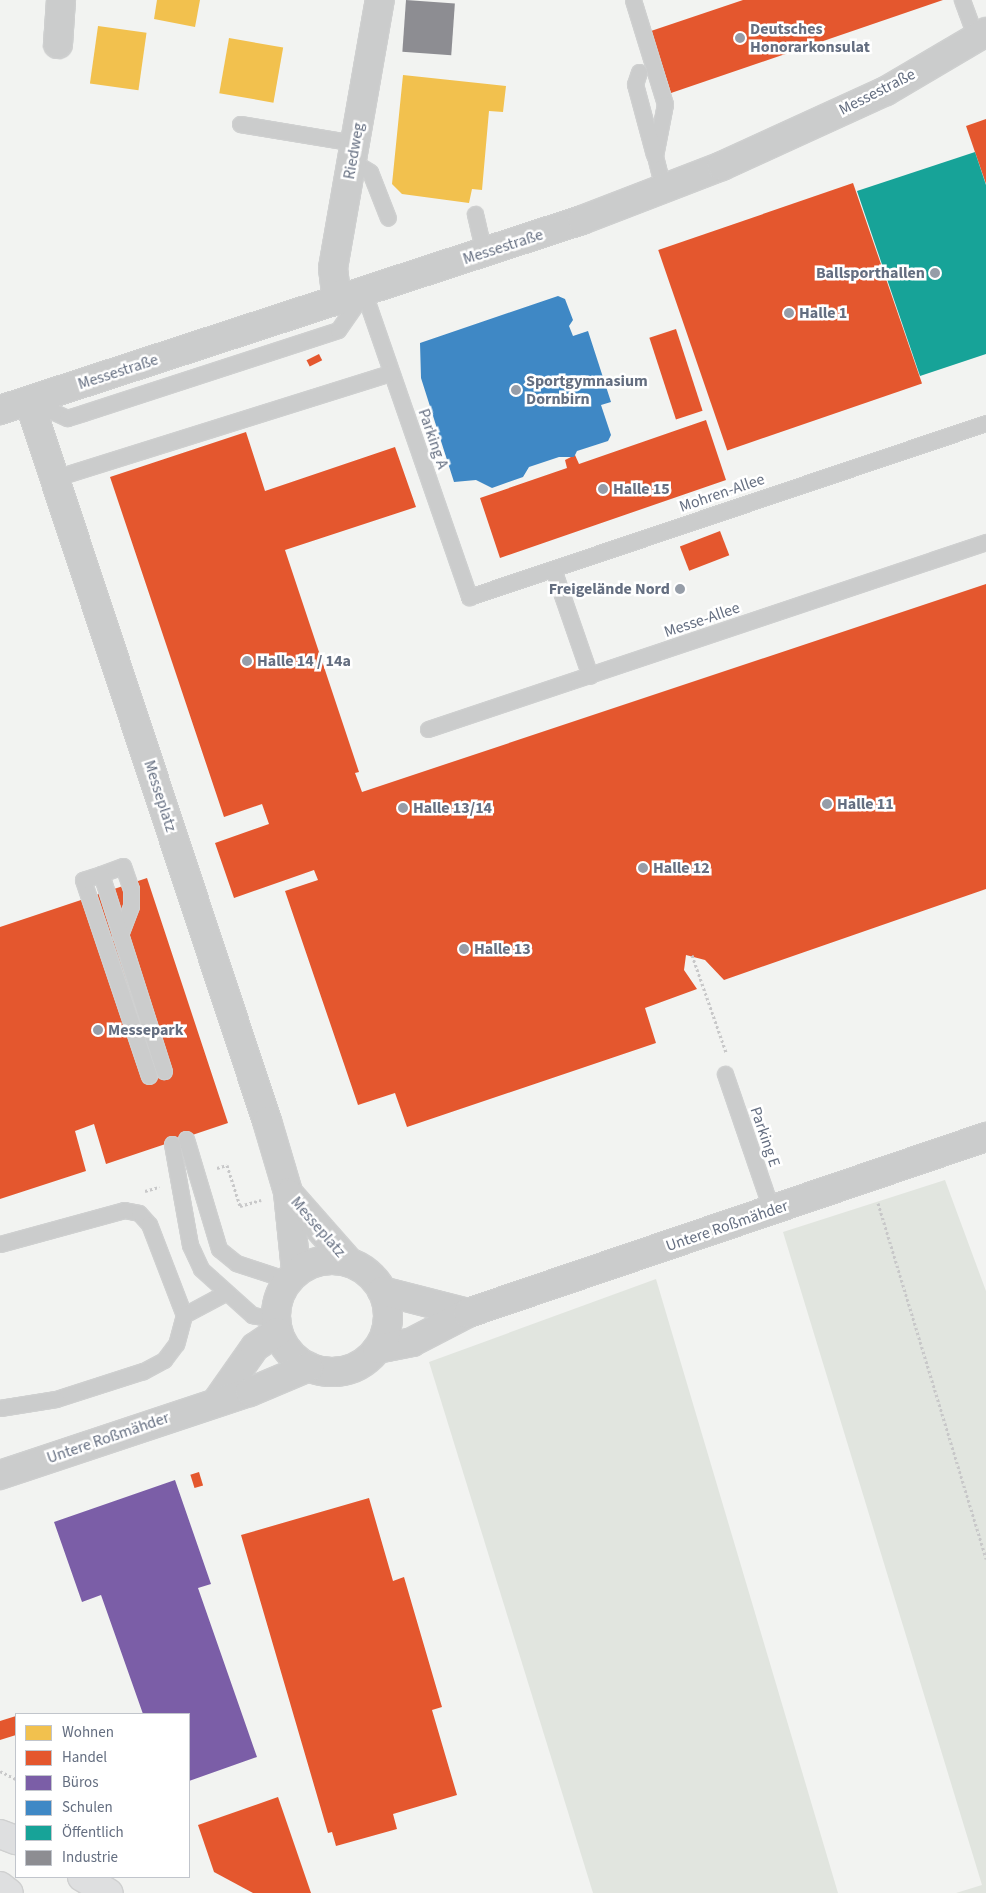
<!DOCTYPE html>
<html>
<head>
<meta charset="utf-8">
<style>
	body { margin:0 }
	#map { position:relative; width:986px; height:1893px; overflow:hidden; background:#f2f3f1; font-family:"Source Sans 3",sans-serif }
	div>[style] { position:absolute }
	[style*='--x'] { left:calc(var(--x)*1px); top:calc(var(--y)*1px); width:calc(var(--w)*1px); rotate:calc(var(--a)*1deg) }
	.green>* { inset:0; background:#e1e5df }
	.homes>* { inset:0; background:#f2c14e; transform-origin:0 0 }
	.shops>* { inset:0; background:#e4572e; transform-origin:0 0 }
	.offices>* { inset:0; background:#7b5ea7 }
	.schools>* { inset:0; background:#3f88c5 }
	.public>* { inset:0; background:#17a398 }
	.industry>* { inset:0; background:#8d8d92; transform-origin:0 0 }
	.path>* { height:3px; margin-top:-1.5px; transform-origin:0; background:repeating-linear-gradient(90deg,#c8c8c9 0 2.5px,transparent 0 5px) }
	.roads { filter:drop-shadow(1px 0 #cfd0d0) drop-shadow(-1px 0 #cfd0d0) drop-shadow(0 1px #cfd0d0) drop-shadow(0 -1px #cfd0d0) }
	.lane>* { height:15px; margin:-7.5px; padding:0 7.5px; transform-origin:7.5px; border-radius:7.5px; background:#cbcccc }
	.street>* { height:28px; margin:-14px; padding:0 14px; transform-origin:14px; border-radius:14px; background:#cbcccc }
	.street>.ring { margin:-14px; padding:0; box-sizing:content-box; background:none; border:28px solid #cbcccc; border-radius:50% }
	.highway>* { height:28px; margin:-14px; padding:0 14px; transform-origin:14px; border-radius:14px; background:#dedfe0 }
	.bridges { filter:drop-shadow(1px 0 #cfd0d0) drop-shadow(-1px 0 #cfd0d0) drop-shadow(0 1px #cfd0d0) drop-shadow(0 -1px #cfd0d0) }
	.highway-bridge>* { height:28px; margin:-14px; padding:0 14px; transform-origin:14px; border-radius:14px; background:#dedfe0 }
	.dots>* { width:14px; height:14px; translate:-50% -50%; box-sizing:border-box; border:2px solid #fff; border-radius:50% }
	span { translate:-50% -50%; white-space:nowrap; text-align:center; line-height:1.15; -webkit-text-stroke:5px #fff; paint-order:stroke }
	.poi-label { font-size:16px; color:#646e80; font-weight:700 }
	.left { translate:0 -50%; text-align:left }
	.right { translate:-100% -50%; text-align:right }
	.street-label { font-size:16px; color:#646e80 }
	.legend { position:absolute; left:15px; top:1713px; width:175px; height:165px; box-sizing:border-box; background:#fff; border:1px solid #c1c5cc; margin:0; padding:6px 9px; list-style:none; font-size:15px; color:#646e80 }
	.legend li { display:flex; align-items:center; gap:10px; height:25px }
	.legend b { width:25px; border:1px solid #c1c5cc }
</style>
</head>
<body>
<div id="map">
	<div class="green">
		<div style="clip-path:polygon(945px 1180px,986px 1291px,986px 1893px,956px 1893px,982px 1885px,783px 1232px)"></div>
		<div style="clip-path:polygon(656px 1279px,838px 1893px,593px 1893px,429px 1362px)"></div>
	</div>
	<div class="homes">
		<div style="clip-path:polygon(157px 0,200px 0,195px 27px,154px 19px)"></div>
		<div style="left:98px;top:26px;width:49px;height:58px;rotate:8deg"></div>
		<div style="left:229px;top:38px;width:55px;height:56px;rotate:10deg"></div>
		<div style="clip-path:polygon(403px 75px,506px 86px,503px 112px,489px 111px,482px 190px,472px 189px,469px 203px,402px 194px,392px 184px)"></div>
	</div>
	<div class="shops">
		<div style="clip-path:polygon(743px 0,943px 0,671px 93px,651px 31px)"></div>
		<div style="clip-path:polygon(986px 119px,986px 184px,966px 126px)"></div>
		<div style="left:853px;top:183px;width:212px;height:206px;rotate:71deg"></div>
		<div style="left:676px;top:329px;width:86px;height:28px;rotate:72deg"></div>
		<div style="left:319px;top:354px;width:7px;height:14px;rotate:63deg"></div>
		<div style="clip-path:polygon(706px 420px,726px 480px,500px 558px,480px 498px,567px 468px,565px 460px,575px 455px,579px 464px)"></div>
		<div style="clip-path:polygon(246px 432px,265px 491px,395px 447px,416px 507px,285px 550px,359px 772px,355px 773px,362px 792px,986px 584px,986px 889px,724px 980px,705px 960px,686px 955px,684px 970px,697px 989px,645px 1008px,656px 1043px,407px 1127px,395px 1093px,358px 1105px,285px 891px,318px 880px,314px 870px,234px 898px,215px 843px,269px 824px,262px 804px,224px 817px,110px 477px)"></div>
		<div style="left:720px;top:531px;width:26px;height:43px;rotate:69deg"></div>
		<div style="clip-path:polygon(147px 878px,228px 1123px,106px 1164px,94px 1124px,75px 1131px,86px 1171px,0 1199px,0 927px)"></div>
		<div style="left:199px;top:1472px;width:14px;height:9px;rotate:73deg"></div>
		<div style="clip-path:polygon(369px 1498px,393px 1581px,404px 1577px,442px 1707px,432px 1710px,457px 1795px,393px 1814px,397px 1829px,336px 1846px,332px 1832px,328px 1833px,241px 1535px)"></div>
		<div style="clip-path:polygon(16px 1716px,16px 1735px,0 1740px,0 1721px)"></div>
		<div style="clip-path:polygon(278px 1797px,311px 1893px,253px 1893px,214px 1872px,198px 1825px)"></div>
	</div>
	<div class="offices">
		<div style="clip-path:polygon(175px 1480px,211px 1584px,198px 1588px,257px 1757px,189px 1781px,189px 1714px,143px 1714px,101px 1595px,82px 1602px,54px 1522px)"></div>
	</div>
	<div class="schools">
		<div style="clip-path:polygon(558px 296px,565px 299px,573px 320px,569px 326px,573px 336px,588px 331px,611px 402px,601px 405px,611px 435px,608px 441px,577px 451px,574px 457px,559px 457px,529px 467px,523px 477px,492px 488px,476px 480px,454px 482px,421px 378px,420px 343px)"></div>
	</div>
	<div class="public">
		<div style="clip-path:polygon(975px 152px,986px 185px,986px 354px,920px 376px,857px 191px)"></div>
	</div>
	<div class="industry">
		<div style="left:406px;top:0;width:49px;height:52px;rotate:4deg"></div>
	</div>
	<div class="path">
		<div style="--x:692;--y:955;--w:103;--a:70.7"></div>
		<div style="--x:217;--y:1168;--w:10;--a:-17"></div>
		<div style="--x:227;--y:1165;--w:43;--a:72.4"></div>
		<div style="--x:240;--y:1206;--w:22;--a:-16"></div>
		<div style="--x:145;--y:1191;--w:15;--a:-16"></div>
		<div style="--x:878;--y:1203;--w:372;--a:73.1"></div>
		<div style="--x:0;--y:1771;--w:18;--a:27"></div>
	</div>
	<div class="roads">
		<div class="lane">
			<div style="--x:633;--y:0;--w:109;--a:72.9"></div>
			<div style="--x:665;--y:104;--w:53;--a:100.9"></div>
			<div style="--x:655;--y:156;--w:34;--a:76"></div>
			<div style="--x:962;--y:0;--w:40;--a:69.8"></div>
			<div style="--x:639;--y:72;--w:13;--a:108"></div>
			<div style="--x:635;--y:84;--w:73;--a:75"></div>
			<div style="--x:240;--y:124;--w:117;--a:9.4"></div>
			<div style="--x:352;--y:161;--w:21;--a:31"></div>
			<div style="--x:370;--y:172;--w:49;--a:68.6"></div>
			<div style="--x:475;--y:214;--w:40;--a:77"></div>
			<div style="--x:364;--y:293;--w:322;--a:70.9"></div>
			<div style="--x:469;--y:597;--w:545;--a:-18.6"></div>
			<div style="--x:30;--y:401;--w:41;--a:24.7"></div>
			<div style="--x:67;--y:418;--w:17;--a:-17"></div>
			<div style="--x:83;--y:413;--w:268;--a:-18"></div>
			<div style="--x:338;--y:330;--w:44;--a:-55.2"></div>
			<div style="--x:55;--y:478;--w:352;--a:-17.4"></div>
			<div style="--x:553;--y:569;--w:113;--a:70.9"></div>
			<div style="--x:428;--y:729;--w:589;--a:-18.53"></div>
			<div style="--x:101;--y:874;--w:23;--a:-20"></div>
			<div style="--x:123;--y:866;--w:24;--a:71"></div>
			<div style="--x:131;--y:889;--w:17;--a:90"></div>
			<div style="--x:131;--y:906;--w:31;--a:111"></div>
			<div style="--x:725;--y:1074;--w:145;--a:71.1"></div>
			<div style="--x:149;--y:1076;--w:207;--a:-108.6"></div>
			<div style="--x:83;--y:880;--w:19;--a:-18"></div>
			<div style="--x:101;--y:874;--w:207;--a:72.3"></div>
			<div style="--x:186;--y:1139;--w:115;--a:73.3"></div>
			<div style="--x:219;--y:1249;--w:22;--a:39"></div>
			<div style="--x:236;--y:1263;--w:55;--a:18.1"></div>
			<div style="--x:172;--y:1144;--w:103;--a:79.9"></div>
			<div style="--x:190;--y:1245;--w:26;--a:65"></div>
			<div style="--x:201;--y:1269;--w:69;--a:42"></div>
			<div style="--x:252;--y:1315;--w:23;--a:10"></div>
			<div style="--x:0;--y:1244;--w:129;--a:-15.3"></div>
			<div style="--x:124;--y:1210;--w:15;--a:11"></div>
			<div style="--x:139;--y:1213;--w:15;--a:48"></div>
			<div style="--x:149;--y:1224;--w:97;--a:69"></div>
			<div style="--x:184;--y:1315;--w:30;--a:105"></div>
			<div style="--x:176;--y:1344;--w:20;--a:127"></div>
			<div style="--x:164;--y:1360;--w:24;--a:152"></div>
			<div style="--x:143;--y:1371;--w:91;--a:162.2"></div>
			<div style="--x:56;--y:1399;--w:57;--a:170.9"></div>
			<div style="--x:184;--y:1315;--w:47;--a:-28.2"></div>
		</div>
		<div class="street">
			<div style="--x:58;--y:44;--w:44;--a:-86.1"></div>
			<div style="--x:337;--y:301;--w:33;--a:-97"></div>
			<div style="--x:333;--y:268;--w:272;--a:-80.1"></div>
			<div style="--x:29;--y:401;--w:758;--a:71.71"></div>
			<div style="--x:267;--y:1121;--w:74;--a:73.5"></div>
			<div style="--x:288;--y:1192;--w:79;--a:84.2"></div>
			<div style="--x:0;--y:410;--w:612;--a:-18.08"></div>
			<div style="--x:582;--y:220;--w:150;--a:-21.1"></div>
			<div style="--x:722;--y:166;--w:180;--a:-24.6"></div>
			<div style="--x:886;--y:91;--w:116;--a:-30.5"></div>
			<div style="--x:289;--y:1194;--w:89;--a:48.6"></div>
			<div class="ring" style="left:276px;top:1260px;width:84px;height:84px"></div>
			<div style="--x:382;--y:1291;--w:89;--a:14.3"></div>
			<div style="--x:377;--y:1349;--w:36;--a:-11"></div>
			<div style="--x:412;--y:1342;--w:63;--a:-27.4"></div>
			<div style="--x:468;--y:1313;--w:547;--a:-18.77"></div>
			<div style="--x:217;--y:1401;--w:66;--a:-54.9"></div>
			<div style="--x:255;--y:1347;--w:27;--a:-34"></div>
			<div style="--x:0;--y:1475;--w:263;--a:-18.4"></div>
			<div style="--x:250;--y:1392;--w:64;--a:-23"></div>
		</div>
		<div class="highway">
			<div style="--x:82;--y:1877;--w:31;--a:31"></div>
			<div style="--x:0;--y:1886;--w:11;--a:38"></div>
		</div>
	</div>
	<div class="bridges">
		<div class="highway-bridge">
			<div style="--x:0;--y:1834;--w:17;--a:21"></div>
		</div>
	</div>
	<div class="dots">
		<div style="left:740px;top:38px;background:#969da8"></div>
		<div style="left:935px;top:273px;background:#969da8"></div>
		<div style="left:789px;top:313px;background:#969da8"></div>
		<div style="left:516px;top:390px;background:#969da8"></div>
		<div style="left:603px;top:489px;background:#969da8"></div>
		<div style="left:680px;top:589px;background:#969da8"></div>
		<div style="left:247px;top:661px;background:#969da8"></div>
		<div style="left:827px;top:804px;background:#969da8"></div>
		<div style="left:403px;top:808px;background:#969da8"></div>
		<div style="left:643px;top:868px;background:#969da8"></div>
		<div style="left:464px;top:949px;background:#969da8"></div>
		<div style="left:98px;top:1030px;background:#969da8"></div>
	</div>
	<div class="poi-label">
		<span class="left" style="left:750px;top:38px">Deutsches<br>Honorarkonsulat</span>
		<span class="right" style="left:925px;top:273px">Ballsporthallen</span>
		<span class="left" style="left:799px;top:313px">Halle 1</span>
		<span class="left" style="left:526px;top:390px">Sportgymnasium<br>Dornbirn</span>
		<span class="left" style="left:613px;top:489px">Halle 15</span>
		<span class="right" style="left:670px;top:589px">Freigelände Nord</span>
		<span class="left" style="left:257px;top:661px">Halle 14 / 14a</span>
		<span class="left" style="left:837px;top:804px">Halle 11</span>
		<span class="left" style="left:413px;top:808px">Halle 13/14</span>
		<span class="left" style="left:653px;top:868px">Halle 12</span>
		<span class="left" style="left:474px;top:949px">Halle 13</span>
		<span class="left" style="left:108px;top:1030px">Messepark</span>
	</div>
	<div class="street-label">
		<span style="left:877px;top:92px;rotate:-27deg">Messestraße</span>
		<span style="left:354px;top:151px;rotate:-80deg">Riedweg</span>
		<span style="left:503px;top:247px;rotate:-18deg">Messestraße</span>
		<span style="left:118px;top:372px;rotate:-18deg">Messestraße</span>
		<span style="left:433px;top:439px;rotate:71deg">Parking A</span>
		<span style="left:722px;top:493px;rotate:-19deg">Mohren-Allee</span>
		<span style="left:702px;top:620px;rotate:-19deg">Messe-Allee</span>
		<span style="left:160px;top:796px;rotate:72deg">Messeplatz</span>
		<span style="left:765px;top:1137px;rotate:71deg">Parking E</span>
		<span style="left:727px;top:1226px;rotate:-19deg">Untere Roßmähder</span>
		<span style="left:318px;top:1227px;rotate:49deg">Messeplatz</span>
		<span style="left:108px;top:1438px;rotate:-19deg">Untere Roßmähder</span>
	</div>
	<ul class="legend">
	<li><b style="height:14px;background:#f2c14e"></b>Wohnen</li>
	<li><b style="height:14px;background:#e4572e"></b>Handel</li>
	<li><b style="height:14px;background:#7b5ea7"></b>Büros</li>
	<li><b style="height:14px;background:#3f88c5"></b>Schulen</li>
	<li><b style="height:14px;background:#17a398"></b>Öffentlich</li>
	<li><b style="height:14px;background:#8d8d92"></b>Industrie</li>
	</ul>
</div>
</body>
</html>
